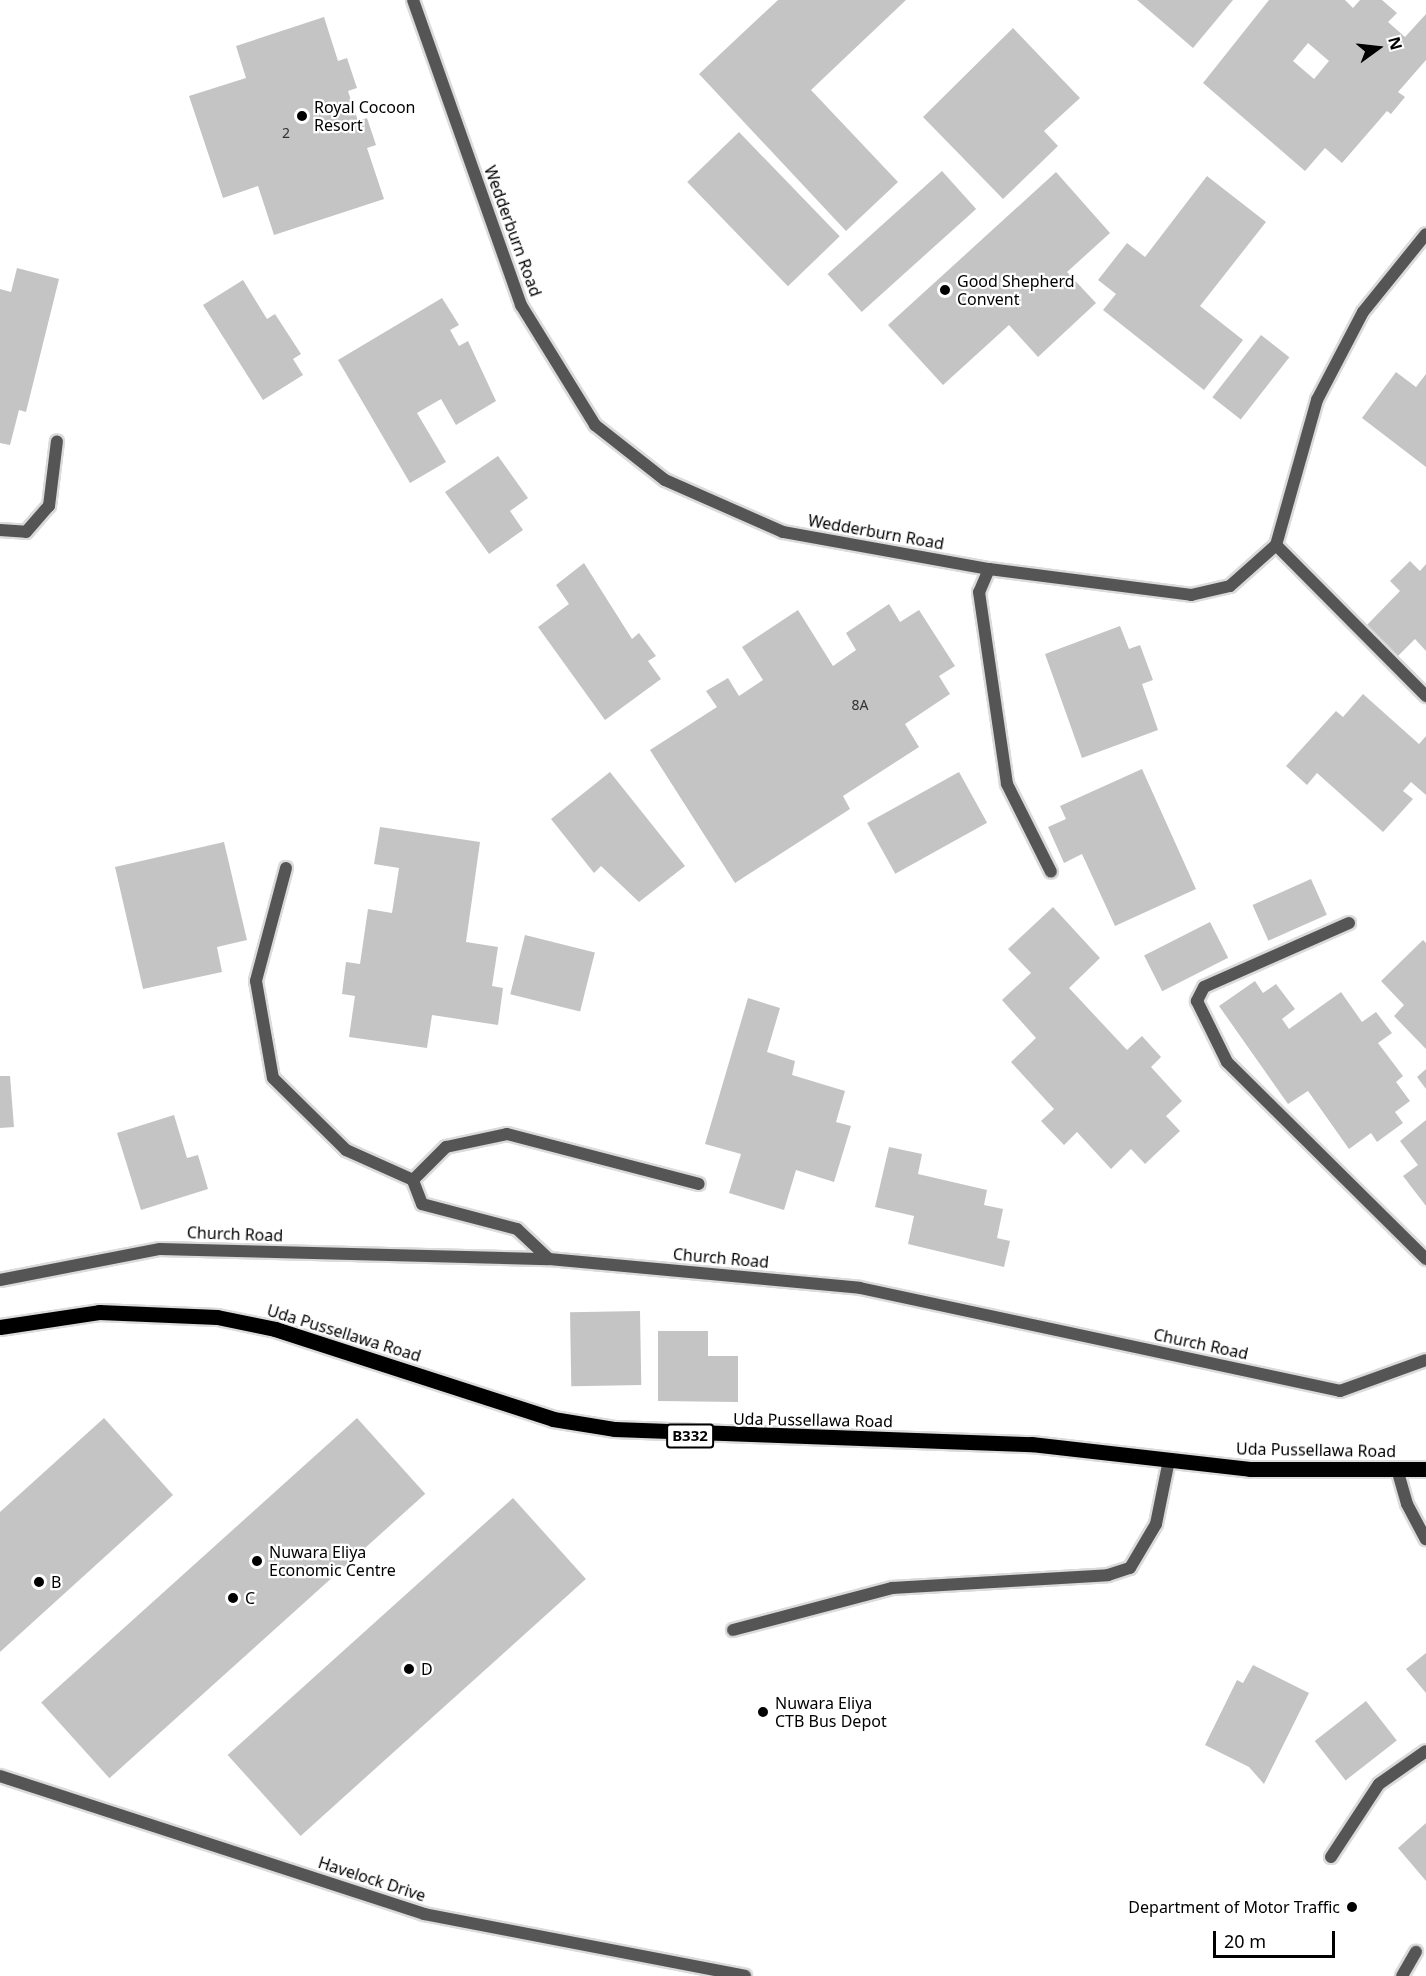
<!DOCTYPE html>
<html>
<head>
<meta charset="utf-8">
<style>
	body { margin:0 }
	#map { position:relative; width:1426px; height:1976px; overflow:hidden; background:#fff; font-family:"Noto Sans",sans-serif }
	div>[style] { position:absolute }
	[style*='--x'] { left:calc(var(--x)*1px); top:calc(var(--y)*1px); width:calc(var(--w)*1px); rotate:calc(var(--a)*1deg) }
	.building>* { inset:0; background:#c4c4c4; transform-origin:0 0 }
	.roads { filter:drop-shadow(2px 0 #dbdbdb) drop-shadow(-2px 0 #dbdbdb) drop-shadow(0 2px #dbdbdb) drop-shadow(0 -2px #dbdbdb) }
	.service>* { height:12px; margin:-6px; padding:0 6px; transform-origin:6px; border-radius:6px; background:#555 }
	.minor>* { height:12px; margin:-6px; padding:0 6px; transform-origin:6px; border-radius:6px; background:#555 }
	.primary>* { height:15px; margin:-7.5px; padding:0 7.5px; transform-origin:7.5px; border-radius:7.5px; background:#000 }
	.dots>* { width:16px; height:16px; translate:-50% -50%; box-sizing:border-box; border:3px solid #fff; border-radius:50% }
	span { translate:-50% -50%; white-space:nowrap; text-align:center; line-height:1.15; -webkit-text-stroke:4.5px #fff; paint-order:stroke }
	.number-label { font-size:14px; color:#313131 }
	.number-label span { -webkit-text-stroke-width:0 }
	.shield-label span { padding:2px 4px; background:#fff; border:2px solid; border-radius:4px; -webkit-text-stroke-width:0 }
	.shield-label { font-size:15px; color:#000; font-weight:700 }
	.poi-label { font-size:16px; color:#000 }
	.left { translate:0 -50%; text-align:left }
	.right { translate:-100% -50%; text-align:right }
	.street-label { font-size:16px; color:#000 }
	.north { position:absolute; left:1348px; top:18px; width:60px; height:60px; -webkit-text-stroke:4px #fff; paint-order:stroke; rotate:75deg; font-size:16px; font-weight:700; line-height:24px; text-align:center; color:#000 }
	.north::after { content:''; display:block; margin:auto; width:21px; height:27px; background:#000; clip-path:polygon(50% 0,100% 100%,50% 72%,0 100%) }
	.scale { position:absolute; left:1213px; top:1931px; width:122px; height:27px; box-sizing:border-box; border:3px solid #000; border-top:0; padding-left:8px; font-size:18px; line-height:21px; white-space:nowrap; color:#000; -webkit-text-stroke:4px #fff; paint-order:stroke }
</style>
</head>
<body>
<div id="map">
	<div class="building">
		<div style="clip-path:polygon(778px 0,906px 0,811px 90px,898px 182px,846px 231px,699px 74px)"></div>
		<div style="clip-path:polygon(1137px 0,1233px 0,1193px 48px)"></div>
		<div style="clip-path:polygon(evenodd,1269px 0,1345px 0,1353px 8px,1360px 0,1382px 0,1397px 13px,1388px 22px,1405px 37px,1426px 14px,1426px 60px,1398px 92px,1405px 97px,1391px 114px,1387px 111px,1342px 163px,1325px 148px,1305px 171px,1203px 83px,1269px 0,1308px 43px,1329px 61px,1314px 79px,1293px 61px,1308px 43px)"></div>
		<div style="clip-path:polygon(324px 17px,338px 61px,347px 58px,357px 88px,348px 91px,358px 121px,367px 118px,376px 145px,367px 148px,384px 199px,274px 235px,258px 186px,223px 198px,189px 96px,246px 78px,236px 46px)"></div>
		<div style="clip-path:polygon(1013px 28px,1080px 98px,1044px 131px,1058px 146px,1003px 199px,923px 117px)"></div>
		<div style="left:739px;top:132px;width:145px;height:72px;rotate:46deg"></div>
		<div style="left:942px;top:171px;width:51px;height:154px;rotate:48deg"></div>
		<div style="clip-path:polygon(1056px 172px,1110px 233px,1067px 272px,1096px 303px,1038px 357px,1009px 325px,943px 385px,888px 325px)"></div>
		<div style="clip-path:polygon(1207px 176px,1266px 222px,1200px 306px,1243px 340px,1204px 390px,1103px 310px,1116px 294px,1098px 280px,1127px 243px,1145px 257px)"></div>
		<div style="clip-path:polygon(17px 268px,59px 279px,26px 412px,19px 410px,10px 445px,0 443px,0 289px,11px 292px)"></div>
		<div style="clip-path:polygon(243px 280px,267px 319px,275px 314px,301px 354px,293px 359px,303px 375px,263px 400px,203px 305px)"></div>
		<div style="clip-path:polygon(442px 298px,459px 325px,450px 330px,459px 346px,468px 341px,496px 401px,456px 425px,441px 399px,417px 413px,446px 462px,410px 483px,338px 360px)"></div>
		<div style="left:1261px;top:335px;width:36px;height:79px;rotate:38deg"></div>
		<div style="clip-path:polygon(1396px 372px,1416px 387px,1426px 374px,1426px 467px,1362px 418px)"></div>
		<div style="clip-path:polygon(498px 456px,528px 498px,510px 511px,523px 530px,489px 554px,445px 492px)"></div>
		<div style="clip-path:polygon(1410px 561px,1420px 571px,1426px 564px,1426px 651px,1415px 639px,1397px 657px,1366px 626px,1400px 591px,1390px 581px)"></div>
		<div style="clip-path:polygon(584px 563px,632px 639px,639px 633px,656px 656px,648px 661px,661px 679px,605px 720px,538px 627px,569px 604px,556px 585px)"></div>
		<div style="clip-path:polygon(889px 604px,900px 622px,919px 610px,955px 666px,939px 676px,950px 694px,905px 724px,919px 747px,843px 796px,850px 809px,735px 883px,650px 750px,717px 707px,706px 691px,728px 678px,739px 696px,763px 680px,742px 647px,798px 610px,833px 666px,856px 650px,846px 633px)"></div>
		<div style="clip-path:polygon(1120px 626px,1129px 649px,1140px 645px,1153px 680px,1142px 684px,1158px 730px,1082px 758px,1045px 654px)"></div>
		<div style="clip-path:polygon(1363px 694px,1419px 744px,1426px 736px,1426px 795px,1411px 782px,1403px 791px,1413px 799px,1383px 832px,1317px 773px,1307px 785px,1286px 766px,1336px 711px,1343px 717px)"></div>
		<div style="clip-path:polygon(1142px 769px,1196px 889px,1115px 926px,1082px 854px,1064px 863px,1048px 827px,1066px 819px,1060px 806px)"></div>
		<div style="clip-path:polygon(610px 772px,685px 866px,639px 902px,601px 866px,594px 873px,551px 819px)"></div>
		<div style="left:959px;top:772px;width:58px;height:105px;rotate:61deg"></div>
		<div style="clip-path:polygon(380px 827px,480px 842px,466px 942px,498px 947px,492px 986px,503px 988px,498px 1025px,432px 1015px,427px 1048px,349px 1037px,355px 996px,342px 994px,346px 962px,360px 964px,368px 909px,392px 913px,399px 868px,374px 864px)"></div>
		<div style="clip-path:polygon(224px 842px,247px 940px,217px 947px,222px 972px,143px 989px,115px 867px)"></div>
		<div style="left:1311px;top:879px;width:39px;height:64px;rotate:66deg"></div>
		<div style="clip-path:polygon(1053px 907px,1100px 958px,1069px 988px,1127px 1050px,1142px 1036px,1161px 1057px,1151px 1067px,1182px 1101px,1166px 1116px,1180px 1131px,1145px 1164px,1131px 1149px,1111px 1169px,1077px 1132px,1064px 1145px,1041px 1121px,1054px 1109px,1011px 1062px,1036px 1038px,1002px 1000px,1031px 973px,1008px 949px)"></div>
		<div style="left:1210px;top:922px;width:40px;height:74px;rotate:63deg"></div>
		<div style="left:525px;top:935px;width:72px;height:61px;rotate:14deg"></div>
		<div style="clip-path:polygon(1423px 940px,1426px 943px,1426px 1049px,1394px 1016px,1404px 1005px,1381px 981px)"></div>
		<div style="clip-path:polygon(1255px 981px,1263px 993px,1276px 984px,1295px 1009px,1282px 1019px,1289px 1029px,1341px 992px,1362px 1022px,1376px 1012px,1392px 1033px,1378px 1043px,1403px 1076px,1396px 1082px,1410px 1101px,1395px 1112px,1403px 1123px,1377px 1142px,1371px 1133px,1349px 1149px,1308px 1091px,1288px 1104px,1219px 1006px)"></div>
		<div style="clip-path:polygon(748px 998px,780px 1008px,767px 1052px,795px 1061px,792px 1075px,845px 1091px,836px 1122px,851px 1126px,834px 1182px,796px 1170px,784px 1210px,729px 1193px,741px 1154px,705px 1144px)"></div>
		<div style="clip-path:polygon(1426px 1069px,1426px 1089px,1417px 1077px)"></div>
		<div style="clip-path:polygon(0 1076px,10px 1076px,14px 1127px,0 1128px)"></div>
		<div style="clip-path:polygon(174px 1115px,187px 1158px,198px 1155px,208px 1189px,141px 1210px,117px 1133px)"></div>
		<div style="clip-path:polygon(1426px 1120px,1426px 1206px,1403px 1176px,1418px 1165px,1400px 1141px)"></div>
		<div style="clip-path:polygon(889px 1147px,922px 1154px,918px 1174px,987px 1190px,984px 1205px,1003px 1209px,997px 1238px,1010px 1241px,1004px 1267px,908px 1244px,914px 1216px,875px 1207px)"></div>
		<div style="left:640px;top:1311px;width:74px;height:70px;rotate:89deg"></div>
		<div style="clip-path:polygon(658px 1331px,708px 1331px,708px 1356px,738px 1356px,738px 1402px,658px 1401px)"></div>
		<div style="clip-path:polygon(104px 1418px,173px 1495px,0 1652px,0 1512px)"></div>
		<div style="left:357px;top:1418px;width:102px;height:425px;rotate:48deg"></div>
		<div style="left:513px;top:1498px;width:109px;height:384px;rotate:48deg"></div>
		<div style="clip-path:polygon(1426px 1653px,1426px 1693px,1406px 1669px)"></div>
		<div style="clip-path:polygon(1253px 1665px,1309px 1693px,1264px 1784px,1249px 1767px,1205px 1745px,1237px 1680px,1243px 1683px)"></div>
		<div style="left:1366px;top:1701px;width:50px;height:65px;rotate:52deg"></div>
		<div style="clip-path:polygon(1426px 1823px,1426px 1881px,1398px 1848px)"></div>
	</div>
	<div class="roads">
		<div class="service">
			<div style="--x:0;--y:530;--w:26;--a:4"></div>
			<div style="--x:26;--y:532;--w:35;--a:-49"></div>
			<div style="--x:49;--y:506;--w:65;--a:-83"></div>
			<div style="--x:1276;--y:545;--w:213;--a:45.2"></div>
			<div style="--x:989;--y:569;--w:25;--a:113"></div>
			<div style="--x:979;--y:592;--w:194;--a:81.7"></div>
			<div style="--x:1007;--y:784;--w:98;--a:63.4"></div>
			<div style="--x:286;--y:868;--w:117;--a:104.9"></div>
			<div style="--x:256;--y:981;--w:98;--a:80.1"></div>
			<div style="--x:273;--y:1078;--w:103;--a:44.6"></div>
			<div style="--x:346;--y:1150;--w:73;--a:24.1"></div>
			<div style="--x:1349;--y:923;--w:158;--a:156.2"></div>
			<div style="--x:1204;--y:987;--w:16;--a:117"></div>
			<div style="--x:1197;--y:1001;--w:68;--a:63.8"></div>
			<div style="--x:1227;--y:1062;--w:280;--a:44.7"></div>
			<div style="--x:549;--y:1259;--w:44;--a:-136.8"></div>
			<div style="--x:517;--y:1229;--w:98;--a:-165.3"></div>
			<div style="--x:422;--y:1204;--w:26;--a:-111"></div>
			<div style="--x:413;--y:1180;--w:47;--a:-45"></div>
			<div style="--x:446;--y:1147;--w:62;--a:-12"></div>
			<div style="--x:507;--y:1134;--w:198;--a:14.6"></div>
			<div style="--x:733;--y:1630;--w:164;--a:-14.8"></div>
			<div style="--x:892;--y:1588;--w:216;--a:-3.4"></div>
			<div style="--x:1108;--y:1575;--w:23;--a:-18"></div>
			<div style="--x:1130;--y:1568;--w:51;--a:-59.4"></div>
			<div style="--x:1156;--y:1524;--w:65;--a:-78.5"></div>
			<div style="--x:1331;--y:1857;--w:87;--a:-56.7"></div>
			<div style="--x:1379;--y:1784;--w:57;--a:-35.1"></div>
			<div style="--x:1402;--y:1976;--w:28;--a:-60"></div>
		</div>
		<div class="minor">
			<div style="--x:413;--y:0;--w:324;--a:70.5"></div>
			<div style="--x:521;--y:305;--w:141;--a:58.3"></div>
			<div style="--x:595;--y:425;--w:89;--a:38.2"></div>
			<div style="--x:665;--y:480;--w:129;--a:23.8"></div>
			<div style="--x:783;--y:532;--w:209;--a:10.2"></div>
			<div style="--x:989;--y:569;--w:204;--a:7.3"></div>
			<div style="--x:1191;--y:595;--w:40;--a:-13"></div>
			<div style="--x:1230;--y:586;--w:62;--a:-41.7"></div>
			<div style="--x:1276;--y:545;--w:151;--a:-74.2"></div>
			<div style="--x:1317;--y:400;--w:99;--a:-62.4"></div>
			<div style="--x:1363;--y:312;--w:100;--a:-51.1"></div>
			<div style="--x:0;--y:1280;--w:163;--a:-11"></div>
			<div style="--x:160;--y:1249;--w:389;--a:1.5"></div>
			<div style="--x:549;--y:1259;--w:312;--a:5.3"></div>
			<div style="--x:860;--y:1288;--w:491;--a:12.1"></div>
			<div style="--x:1340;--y:1391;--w:91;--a:-19.8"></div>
			<div style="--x:1397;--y:1469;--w:36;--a:74"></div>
			<div style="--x:1407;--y:1504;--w:40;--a:62"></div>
			<div style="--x:0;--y:1776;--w:446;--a:18"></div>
			<div style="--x:424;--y:1914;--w:327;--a:10.9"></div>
		</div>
		<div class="primary">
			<div style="--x:0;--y:1327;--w:100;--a:-8.6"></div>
			<div style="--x:99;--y:1312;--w:118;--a:2.4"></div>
			<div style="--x:217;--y:1317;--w:59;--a:11.7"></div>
			<div style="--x:275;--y:1329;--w:292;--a:17.9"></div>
			<div style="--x:553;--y:1419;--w:63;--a:9.2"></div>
			<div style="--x:615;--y:1429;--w:416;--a:2.1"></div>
			<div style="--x:1031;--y:1444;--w:220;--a:6.5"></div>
			<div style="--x:1250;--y:1469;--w:176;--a:0"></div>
		</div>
	</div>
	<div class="dots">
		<div style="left:302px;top:116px;background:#000"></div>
		<div style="left:945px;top:290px;background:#000"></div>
		<div style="left:257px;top:1561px;background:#000"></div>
		<div style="left:39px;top:1582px;background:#000"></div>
		<div style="left:233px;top:1598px;background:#000"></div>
		<div style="left:409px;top:1669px;background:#000"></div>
		<div style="left:763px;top:1712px;background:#000"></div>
		<div style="left:1352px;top:1907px;background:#000"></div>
	</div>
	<div class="number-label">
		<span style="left:286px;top:133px">2</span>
		<span style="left:860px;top:705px">8A</span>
	</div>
	<div class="shield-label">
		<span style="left:690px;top:1436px">B332</span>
	</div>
	<div class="poi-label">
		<span class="left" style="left:314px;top:116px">Royal Cocoon<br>Resort</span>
		<span class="left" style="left:957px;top:290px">Good Shepherd<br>Convent</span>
		<span class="left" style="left:269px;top:1561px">Nuwara Eliya<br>Economic Centre</span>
		<span class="left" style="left:51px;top:1582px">B</span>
		<span class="left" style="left:245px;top:1598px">C</span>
		<span class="left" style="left:421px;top:1669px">D</span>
		<span class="left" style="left:775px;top:1712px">Nuwara Eliya<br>CTB Bus Depot</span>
		<span class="right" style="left:1340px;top:1907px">Department of Motor Traffic</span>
	</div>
	<div class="street-label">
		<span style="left:513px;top:231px;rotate:70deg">Wedderburn Road</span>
		<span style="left:876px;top:532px;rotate:10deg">Wedderburn Road</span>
		<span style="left:235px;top:1234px;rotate:2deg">Church Road</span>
		<span style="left:721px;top:1258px;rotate:5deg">Church Road</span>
		<span style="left:344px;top:1333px;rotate:17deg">Uda Pussellawa Road</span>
		<span style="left:1201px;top:1344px;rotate:12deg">Church Road</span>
		<span style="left:813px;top:1420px;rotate:1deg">Uda Pussellawa Road</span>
		<span style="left:1316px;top:1450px;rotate:1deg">Uda Pussellawa Road</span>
		<span style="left:372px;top:1879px;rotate:18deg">Havelock Drive</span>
	</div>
	<div class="north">N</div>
	<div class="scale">20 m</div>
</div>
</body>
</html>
